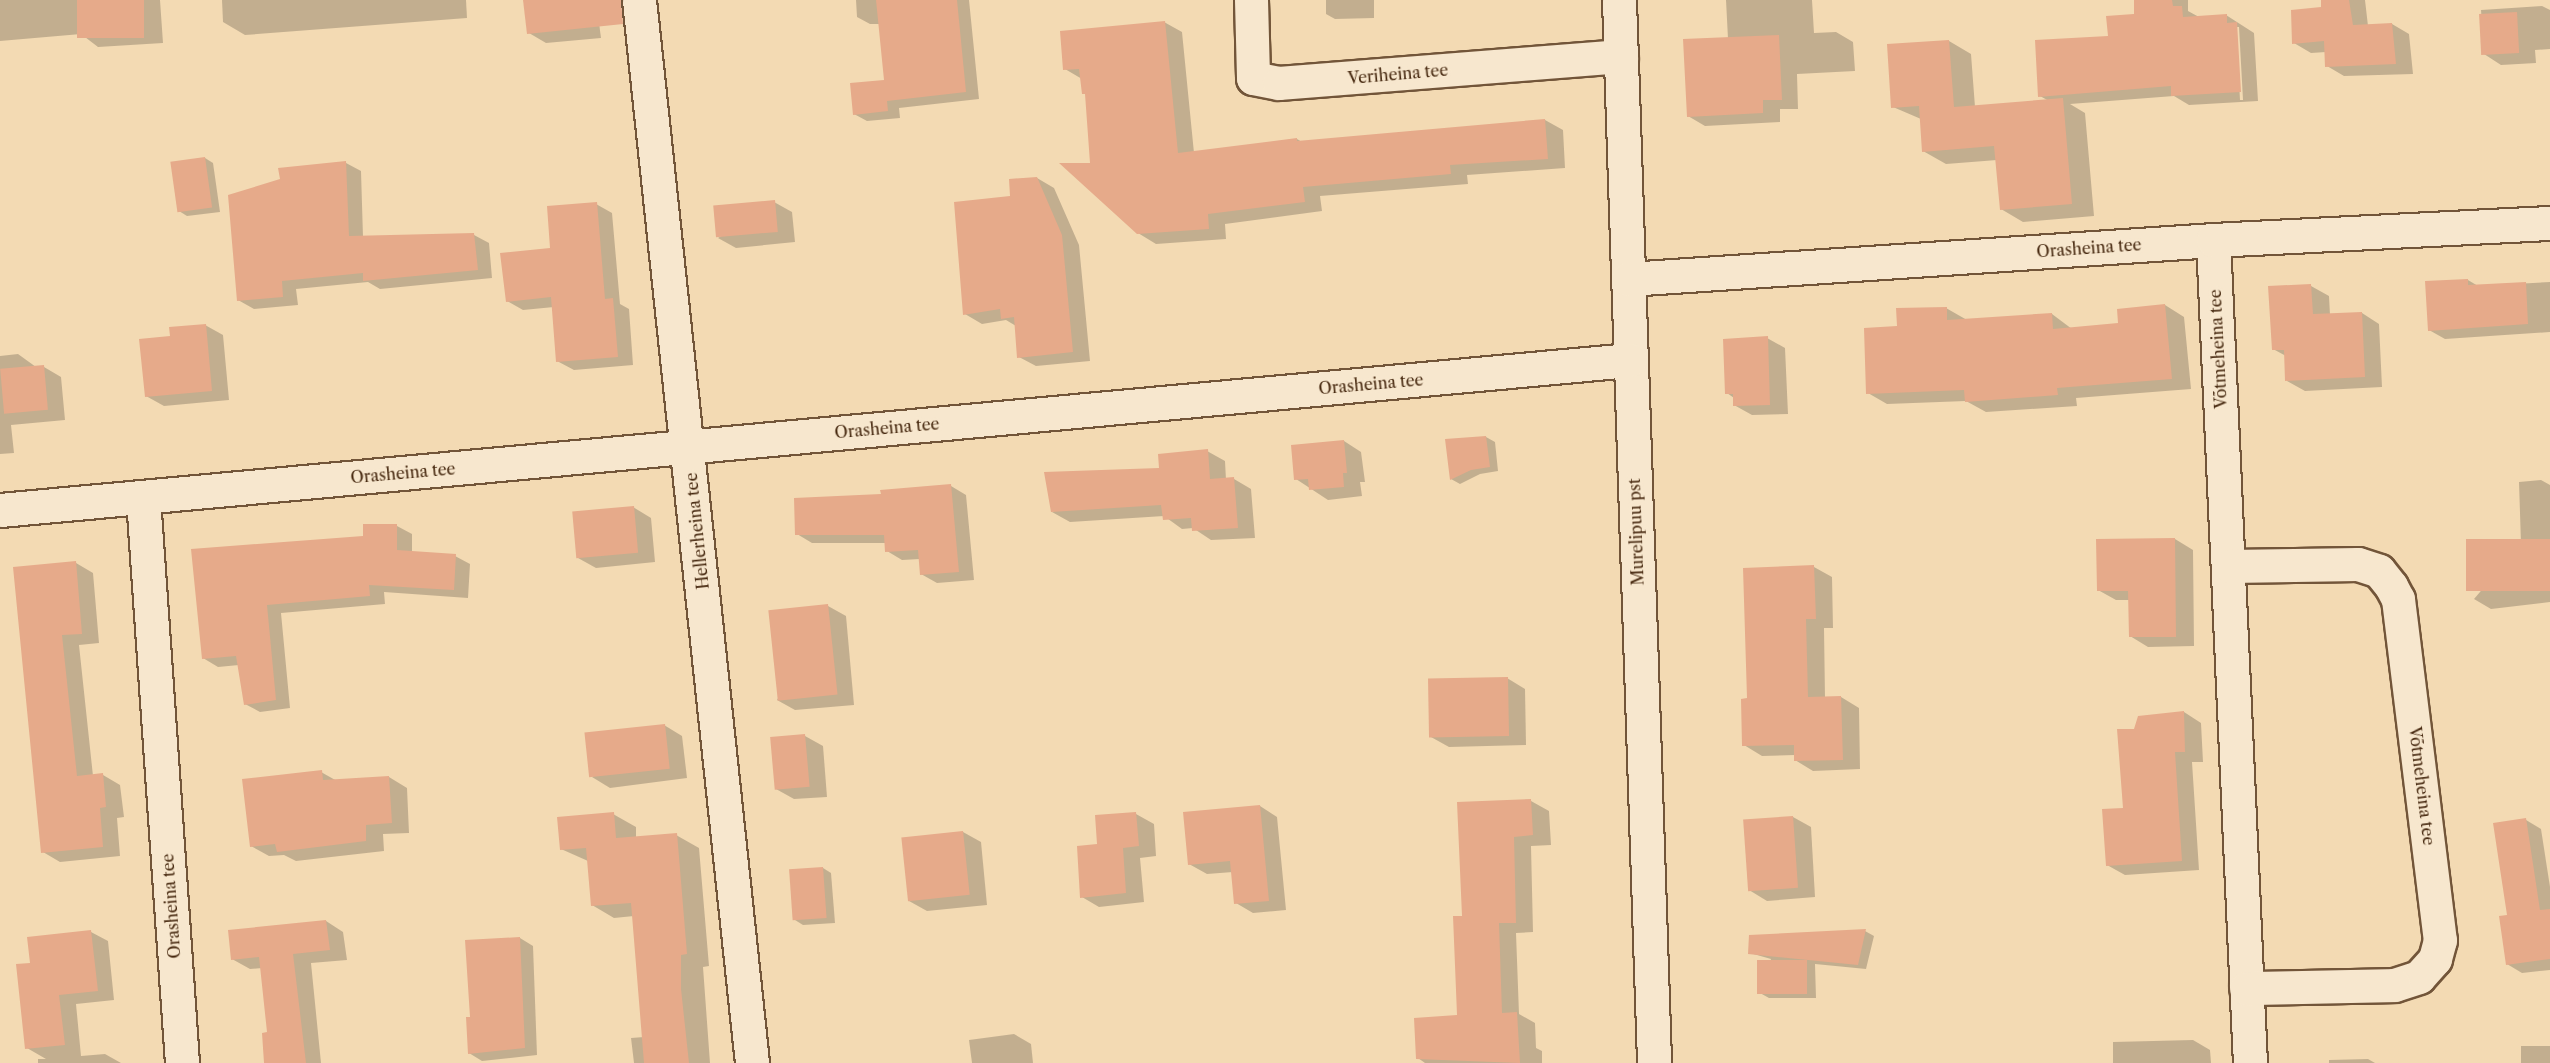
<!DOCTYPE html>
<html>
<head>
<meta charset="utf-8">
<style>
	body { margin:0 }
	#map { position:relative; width:2550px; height:1063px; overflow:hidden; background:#f3dab3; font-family:"Libre Caslon Text",serif }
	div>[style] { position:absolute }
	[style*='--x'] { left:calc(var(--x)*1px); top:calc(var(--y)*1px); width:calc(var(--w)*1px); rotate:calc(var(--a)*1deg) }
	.shadow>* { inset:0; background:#0003; transform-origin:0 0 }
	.building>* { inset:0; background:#e6aa8a; transform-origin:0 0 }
	.roads { filter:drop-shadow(2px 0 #725539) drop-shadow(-2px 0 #725539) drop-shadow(0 2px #725539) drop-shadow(0 -2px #725539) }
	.street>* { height:33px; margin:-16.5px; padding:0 16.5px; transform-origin:16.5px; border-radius:16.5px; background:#f7e7ce }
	span { translate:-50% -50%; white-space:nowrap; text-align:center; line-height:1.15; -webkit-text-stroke:6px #f7e7ce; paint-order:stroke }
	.street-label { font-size:16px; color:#472910 }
</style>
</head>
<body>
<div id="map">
	<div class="shadow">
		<div style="clip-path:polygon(0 0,160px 0,163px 43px,98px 47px,81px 34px,0 41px)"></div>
		<div style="clip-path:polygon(222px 0,466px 0,467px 18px,245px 35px,223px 22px)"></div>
		<div style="clip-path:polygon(525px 0,596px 0,601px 38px,546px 43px,529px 33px)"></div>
		<div style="clip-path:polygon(856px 0,969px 0,979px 99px,899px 108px,900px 118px,867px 121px,854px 114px,885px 81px,880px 24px,870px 24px,857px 17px)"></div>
		<div style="clip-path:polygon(1326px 0,1374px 0,1374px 18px,1335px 19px,1326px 14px)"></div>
		<div style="clip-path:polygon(1726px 0,1812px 0,1814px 33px,1836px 32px,1853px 42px,1855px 71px,1797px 74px,1798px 109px,1780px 109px,1780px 122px,1705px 126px,1688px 116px,1728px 39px)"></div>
		<div style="clip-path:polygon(evenodd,2135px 0,2188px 0,2188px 11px,2199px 17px,2226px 15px,2254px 33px,2258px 101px,2189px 105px,2174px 96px,2070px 104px,2085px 113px,2094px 216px,2023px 222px,2001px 209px,1997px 160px,1946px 164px,1923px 151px,1921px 119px,1893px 107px,1949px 41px,1971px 54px,1975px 107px,2049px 101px,2040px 96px,2135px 16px,2135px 0,2236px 27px,2239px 27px,2243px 100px,2240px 100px,2236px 27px)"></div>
		<div style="clip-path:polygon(2322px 0,2365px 0,2368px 26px,2392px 24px,2409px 34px,2413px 74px,2344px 76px,2327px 66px,2326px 52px,2311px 53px,2294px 43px,2323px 9px)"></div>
		<div style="clip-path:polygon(2542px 6px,2550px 10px,2550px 49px,2535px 50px,2536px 63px,2501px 65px,2484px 54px,2481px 10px)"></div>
		<div style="clip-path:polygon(1164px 22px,1182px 32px,1194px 153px,1297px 139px,1302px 142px,1545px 120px,1563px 130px,1565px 168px,1467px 175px,1468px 184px,1320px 196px,1322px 211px,1225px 224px,1226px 239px,1156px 244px,1138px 233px,1092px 164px,1087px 95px,1082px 79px,1065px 69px)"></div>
		<div style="clip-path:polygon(205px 158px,213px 163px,220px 212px,187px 216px,179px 211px)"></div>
		<div style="clip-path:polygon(346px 163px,361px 171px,363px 237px,474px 235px,489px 243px,492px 278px,380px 289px,368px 282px,296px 289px,298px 305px,254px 309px,238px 300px,282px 180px)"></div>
		<div style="clip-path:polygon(1037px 178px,1054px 188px,1079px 245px,1090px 361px,1036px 366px,1019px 357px,1016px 326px,1006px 320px,982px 324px,965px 314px,1012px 197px)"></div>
		<div style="clip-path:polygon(774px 202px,792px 212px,795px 242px,736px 248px,718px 238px)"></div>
		<div style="clip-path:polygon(596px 204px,612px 213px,620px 304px,629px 309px,633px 365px,574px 370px,557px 361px,554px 307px,523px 310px,507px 301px)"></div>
		<div style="clip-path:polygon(2468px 280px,2478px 286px,2550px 282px,2550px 332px,2445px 339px,2429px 330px)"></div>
		<div style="clip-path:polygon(2311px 286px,2329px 296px,2330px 315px,2362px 313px,2379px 324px,2382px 387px,2305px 391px,2287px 381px,2286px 356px,2273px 349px)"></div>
		<div style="clip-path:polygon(2165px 305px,2184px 317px,2191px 389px,2076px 398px,2077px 406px,1986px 412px,1966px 401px,1887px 404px,1868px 393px,1898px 328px,1946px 308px,1967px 320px,2052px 314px,2072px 329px,2120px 325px)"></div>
		<div style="clip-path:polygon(205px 325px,223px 335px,229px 400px,164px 406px,146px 396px)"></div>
		<div style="clip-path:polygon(1767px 338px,1785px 348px,1788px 414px,1752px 415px,1734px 405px,1734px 398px,1727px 393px)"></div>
		<div style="clip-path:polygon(18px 354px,36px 367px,44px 367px,61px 377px,65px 420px,11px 425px,14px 453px,0 454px,0 356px)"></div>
		<div style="clip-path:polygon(1486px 437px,1495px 442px,1498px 471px,1480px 474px,1460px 484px,1451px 479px)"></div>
		<div style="clip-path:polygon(1344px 441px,1361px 452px,1365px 482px,1360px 482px,1362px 496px,1328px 500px,1296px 479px)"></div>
		<div style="clip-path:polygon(1207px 451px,1225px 461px,1226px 480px,1234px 479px,1251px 489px,1255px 538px,1211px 540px,1193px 528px,1182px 529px,1164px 516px,1070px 522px,1052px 512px)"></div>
		<div style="clip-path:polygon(2541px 480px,2550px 485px,2550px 602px,2491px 609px,2474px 599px,2521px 544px,2519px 482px)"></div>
		<div style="clip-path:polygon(951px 486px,966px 495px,974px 580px,937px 583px,921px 574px,920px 559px,902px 560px,887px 551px,886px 543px,812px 543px,797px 534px,882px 495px)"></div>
		<div style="clip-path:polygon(633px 507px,651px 518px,655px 562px,596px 568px,578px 558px)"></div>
		<div style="clip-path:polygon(397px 526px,412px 534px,412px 553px,455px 556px,470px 564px,468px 598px,384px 592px,385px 604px,281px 613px,290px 708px,260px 712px,245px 704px,239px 665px,218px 667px,203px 658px,193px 550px,364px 537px)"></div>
		<div style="clip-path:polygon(2175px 539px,2193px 550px,2194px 646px,2148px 647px,2130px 636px,2130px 600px,2116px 600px,2098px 590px)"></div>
		<div style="clip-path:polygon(76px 563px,93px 573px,99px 643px,79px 645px,93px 776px,103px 775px,120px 785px,124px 817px,117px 818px,120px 856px,60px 862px,43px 852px,15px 568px)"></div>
		<div style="clip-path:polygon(1814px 567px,1832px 577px,1833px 628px,1824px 628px,1825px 698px,1841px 697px,1859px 708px,1860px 769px,1813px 771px,1795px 760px,1795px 755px,1762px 756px,1744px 745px,1749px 700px)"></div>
		<div style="clip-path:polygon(828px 606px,846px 616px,854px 705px,795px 710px,777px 700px)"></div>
		<div style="clip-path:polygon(1507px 678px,1525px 689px,1526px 745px,1449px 747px,1431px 737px)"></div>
		<div style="clip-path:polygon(2184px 712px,2201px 723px,2203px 762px,2192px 762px,2199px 870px,2125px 875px,2107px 865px,2124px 809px,2135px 731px)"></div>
		<div style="clip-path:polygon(664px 725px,682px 736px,687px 778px,610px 788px,592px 777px)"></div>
		<div style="clip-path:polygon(805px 736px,823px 746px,827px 797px,794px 799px,776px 789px)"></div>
		<div style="clip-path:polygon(321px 772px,337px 781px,389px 777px,407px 788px,409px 833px,383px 834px,384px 851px,296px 861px,284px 855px,269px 856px,251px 846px)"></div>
		<div style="clip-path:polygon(1531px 801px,1549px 811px,1551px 845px,1531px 846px,1533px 932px,1516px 933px,1519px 1014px,1535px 1023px,1536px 1048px,1542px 1051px,1542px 1063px,1425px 1063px,1418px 1058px,1458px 1017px,1464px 918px)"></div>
		<div style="clip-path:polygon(1260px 806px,1277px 817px,1286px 910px,1253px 913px,1236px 903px,1233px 872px,1207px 874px,1189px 864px)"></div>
		<div style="clip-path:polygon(613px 814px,636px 827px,636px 838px,676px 835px,699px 848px,709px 966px,703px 967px,710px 1063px,634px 1063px,631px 1038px,644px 1037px,634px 916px,614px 918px,592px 905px,588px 861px,561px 849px)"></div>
		<div style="clip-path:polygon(1136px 814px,1154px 824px,1156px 856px,1140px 858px,1144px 902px,1099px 907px,1082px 897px,1099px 845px)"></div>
		<div style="clip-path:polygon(1793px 817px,1811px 827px,1815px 897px,1767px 901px,1749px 890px)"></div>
		<div style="clip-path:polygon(2526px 820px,2541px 829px,2550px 887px,2550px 970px,2522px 973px,2507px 964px,2508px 916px)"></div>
		<div style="clip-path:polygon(963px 832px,981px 842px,987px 905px,927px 911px,909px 901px)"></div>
		<div style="clip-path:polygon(823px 868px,831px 873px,835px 923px,803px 925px,795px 920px)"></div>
		<div style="clip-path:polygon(326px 921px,343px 932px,347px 960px,311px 963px,321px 1063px,265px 1063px,269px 1034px,262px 968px,250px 969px,232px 959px)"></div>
		<div style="clip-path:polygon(1865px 931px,1874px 936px,1866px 969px,1815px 964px,1816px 998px,1769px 998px,1760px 993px,1771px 959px,1750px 953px)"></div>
		<div style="clip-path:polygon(91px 932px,108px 941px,114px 1000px,76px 1004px,81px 1056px,105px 1054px,121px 1063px,38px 1063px,38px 1059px,46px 1059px,27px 1048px,32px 964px)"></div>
		<div style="clip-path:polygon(520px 938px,533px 946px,537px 1055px,482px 1061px,469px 1053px)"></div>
		<div style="clip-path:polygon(1014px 1034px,1031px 1044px,1033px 1063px,972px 1063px,969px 1040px)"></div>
		<div style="clip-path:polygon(2193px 1040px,2210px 1050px,2211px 1063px,2113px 1063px,2113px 1042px)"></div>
		<div style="left:2550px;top:1046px;width:17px;height:29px;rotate:90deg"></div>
		<div style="clip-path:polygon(2368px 1059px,2375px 1063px,2329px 1063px,2329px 1060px)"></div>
	</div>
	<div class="building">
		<div style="left:77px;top:0;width:67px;height:38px"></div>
		<div style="clip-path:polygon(523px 0,621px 0,623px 24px,527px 34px)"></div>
		<div style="clip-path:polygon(876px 0,957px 0,966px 92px,887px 101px,888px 111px,853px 115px,850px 83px,884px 80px)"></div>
		<div style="clip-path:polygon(2134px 0,2172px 0,2173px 6px,2182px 6px,2183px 17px,2227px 14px,2227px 23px,2237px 22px,2241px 92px,2171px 96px,2171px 86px,2038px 97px,2035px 40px,2108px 36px,2106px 16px,2134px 14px)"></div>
		<div style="clip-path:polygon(2321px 0,2349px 0,2353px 25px,2392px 23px,2396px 64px,2325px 67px,2324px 41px,2292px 44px,2291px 10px,2321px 7px)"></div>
		<div style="left:2517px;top:12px;width:41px;height:38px;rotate:87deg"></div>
		<div style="clip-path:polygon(1165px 21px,1178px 153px,1297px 138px,1297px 141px,1545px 119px,1548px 159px,1450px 165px,1451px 174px,1303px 187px,1305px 202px,1208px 214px,1209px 229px,1137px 234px,1059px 163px,1090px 163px,1085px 94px,1082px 94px,1079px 69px,1063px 70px,1060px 31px)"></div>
		<div style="clip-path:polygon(1779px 35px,1782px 100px,1763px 100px,1763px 113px,1687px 117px,1683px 39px)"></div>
		<div style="clip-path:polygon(1949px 40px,1954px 107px,2063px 98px,2072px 204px,2000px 210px,1994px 146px,1922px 152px,1919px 106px,1891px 108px,1887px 44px)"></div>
		<div style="left:205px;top:157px;width:51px;height:35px;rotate:82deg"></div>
		<div style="clip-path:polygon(346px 161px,349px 236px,474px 233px,478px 270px,363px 281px,363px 273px,282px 281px,283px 297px,237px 301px,228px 195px,280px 179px,278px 168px)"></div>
		<div style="clip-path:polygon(1037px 177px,1062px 235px,1073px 352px,1017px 358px,1014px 317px,1001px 319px,1000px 309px,963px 315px,954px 202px,1010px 196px,1009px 179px)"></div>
		<div style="left:775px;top:200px;width:32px;height:62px;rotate:85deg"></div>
		<div style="clip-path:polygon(597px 202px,605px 299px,613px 298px,618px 357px,556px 362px,551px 297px,506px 302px,500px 253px,550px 248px,547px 206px)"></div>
		<div style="clip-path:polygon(2468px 279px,2468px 285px,2526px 282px,2528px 324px,2428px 331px,2425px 281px)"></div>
		<div style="clip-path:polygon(2311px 284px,2313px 314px,2362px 312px,2365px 377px,2285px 381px,2284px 350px,2272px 350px,2268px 286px)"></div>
		<div style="clip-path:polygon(2165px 304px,2172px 379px,2057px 388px,2058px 395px,1965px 402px,1964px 390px,1866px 394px,1864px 328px,1897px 326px,1896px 308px,1947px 307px,1947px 320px,2052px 313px,2053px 329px,2118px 323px,2117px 309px)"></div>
		<div style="clip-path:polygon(206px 324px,212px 391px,145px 397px,139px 339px,170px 336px,169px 327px)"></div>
		<div style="clip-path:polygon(1768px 336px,1770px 405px,1733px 406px,1733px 394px,1725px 394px,1723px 339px)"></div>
		<div style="left:44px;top:365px;width:45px;height:44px;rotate:85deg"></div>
		<div style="clip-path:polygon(1486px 436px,1490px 467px,1471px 470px,1450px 480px,1445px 439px)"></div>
		<div style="clip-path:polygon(1344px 440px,1347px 473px,1343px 473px,1344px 487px,1309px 490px,1308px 479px,1294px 480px,1291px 445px)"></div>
		<div style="clip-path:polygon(1208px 449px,1210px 479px,1234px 477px,1238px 528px,1192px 531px,1191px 518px,1163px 520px,1161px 505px,1051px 512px,1044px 472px,1159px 468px,1158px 454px)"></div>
		<div style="clip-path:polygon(951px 484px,959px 572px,920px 575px,918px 550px,885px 552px,884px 535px,795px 535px,794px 498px,881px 494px,880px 490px)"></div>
		<div style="left:634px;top:506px;width:47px;height:62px;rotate:85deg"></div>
		<div style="clip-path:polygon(363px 524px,397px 524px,397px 550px,456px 554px,454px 590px,369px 585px,370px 596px,267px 605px,276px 700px,244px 705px,236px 656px,202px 659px,191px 549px,363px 536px)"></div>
		<div style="clip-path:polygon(2175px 538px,2176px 637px,2129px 637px,2128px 591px,2097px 591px,2096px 539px)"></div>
		<div style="left:2550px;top:539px;width:52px;height:84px;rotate:90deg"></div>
		<div style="clip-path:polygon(76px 561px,82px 634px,62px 635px,77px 776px,103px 773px,106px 807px,100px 808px,103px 847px,41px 853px,13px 567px)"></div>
		<div style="clip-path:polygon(1814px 565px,1816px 619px,1806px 619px,1808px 697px,1841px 696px,1843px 760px,1794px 761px,1794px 745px,1742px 746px,1741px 699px,1747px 698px,1743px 568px)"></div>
		<div style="left:828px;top:604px;width:91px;height:60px;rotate:84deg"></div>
		<div style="left:1508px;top:677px;width:59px;height:80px;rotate:89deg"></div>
		<div style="clip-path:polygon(2184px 711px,2185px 752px,2175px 752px,2182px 861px,2106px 866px,2102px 809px,2123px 808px,2117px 729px,2134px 729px,2138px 716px)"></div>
		<div style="left:665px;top:724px;width:45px;height:81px;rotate:84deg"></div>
		<div style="left:805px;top:734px;width:53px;height:35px;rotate:85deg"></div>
		<div style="clip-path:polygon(322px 770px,323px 780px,389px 776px,392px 823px,366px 825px,366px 841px,277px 852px,275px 844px,250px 847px,242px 779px)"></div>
		<div style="clip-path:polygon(1531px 799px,1533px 835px,1514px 837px,1516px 923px,1499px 923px,1502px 1013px,1517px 1012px,1520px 1063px,1416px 1059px,1414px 1018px,1457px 1015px,1453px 916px,1462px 916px,1457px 802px)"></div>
		<div style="clip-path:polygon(1260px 805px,1269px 901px,1234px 904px,1230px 861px,1188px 865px,1183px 812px)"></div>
		<div style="clip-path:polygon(614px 812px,616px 838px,677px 833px,687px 954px,681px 955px,681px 989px,689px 1063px,644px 1063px,631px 903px,591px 906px,586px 848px,560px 850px,557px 817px)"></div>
		<div style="clip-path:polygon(1136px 812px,1139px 846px,1123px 848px,1126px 893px,1080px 898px,1077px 846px,1097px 844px,1095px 815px)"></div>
		<div style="left:1793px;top:816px;width:72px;height:50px;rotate:86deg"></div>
		<div style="clip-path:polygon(2526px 818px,2540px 910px,2550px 909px,2550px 959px,2506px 965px,2499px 916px,2507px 915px,2493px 823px)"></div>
		<div style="left:963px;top:831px;width:64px;height:62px;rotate:84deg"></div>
		<div style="left:823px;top:867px;width:51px;height:34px;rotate:86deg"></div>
		<div style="clip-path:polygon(326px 920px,330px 950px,293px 954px,306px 1063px,264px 1063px,262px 1033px,267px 1032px,259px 957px,231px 960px,228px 930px)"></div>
		<div style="clip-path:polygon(1866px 929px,1858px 965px,1748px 954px,1749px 935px)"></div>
		<div style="clip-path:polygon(91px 930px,98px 991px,59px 995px,65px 1045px,25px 1049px,16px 964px,30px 963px,27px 937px)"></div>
		<div style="clip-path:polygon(520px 937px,525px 1048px,468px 1054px,466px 1017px,470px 1017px,465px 940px)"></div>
		<div style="left:1757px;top:960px;width:50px;height:34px"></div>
	</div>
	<div class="roads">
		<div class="street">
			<div style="--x:639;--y:0;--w:1069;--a:83.93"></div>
			<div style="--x:1251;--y:0;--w:78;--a:88.5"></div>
			<div style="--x:1253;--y:78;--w:26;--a:11"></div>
			<div style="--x:1279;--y:83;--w:343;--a:-4.5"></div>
			<div style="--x:1619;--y:0;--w:1064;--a:88.11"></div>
			<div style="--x:2213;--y:240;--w:824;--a:87.43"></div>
			<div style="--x:1628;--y:279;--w:586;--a:-3.81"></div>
			<div style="--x:2213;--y:240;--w:337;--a:-2.9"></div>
			<div style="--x:143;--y:498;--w:566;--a:86.05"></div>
			<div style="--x:0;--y:510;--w:1637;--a:-5.26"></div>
			<div style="--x:2230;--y:566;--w:128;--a:-0.9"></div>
			<div style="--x:2358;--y:564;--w:22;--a:18"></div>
			<div style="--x:2379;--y:571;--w:19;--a:51"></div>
			<div style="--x:2391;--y:586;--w:15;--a:62"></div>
			<div style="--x:2398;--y:599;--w:344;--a:83"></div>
			<div style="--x:2440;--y:940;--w:20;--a:105"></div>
			<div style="--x:2435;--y:959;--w:24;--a:132"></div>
			<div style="--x:2419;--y:977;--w:26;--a:162"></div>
			<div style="--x:2394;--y:985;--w:148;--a:178.8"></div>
		</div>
	</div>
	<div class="street-label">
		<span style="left:1398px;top:74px;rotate:-5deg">Veriheina tee</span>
		<span style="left:2089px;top:248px;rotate:-4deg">Orasheina tee</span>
		<span style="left:2218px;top:349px;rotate:-93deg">Võtmeheina tee</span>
		<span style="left:1371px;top:384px;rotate:-5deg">Orasheina tee</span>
		<span style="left:887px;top:428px;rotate:-5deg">Orasheina tee</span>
		<span style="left:403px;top:473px;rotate:-5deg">Orasheina tee</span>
		<span style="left:697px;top:531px;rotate:-96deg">Hellerheina tee</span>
		<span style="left:1636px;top:532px;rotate:-92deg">Murelipuu pst</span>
		<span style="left:2422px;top:786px;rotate:83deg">Võtmeheina tee</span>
		<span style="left:171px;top:906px;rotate:-94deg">Orasheina tee</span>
	</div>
</div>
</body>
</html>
